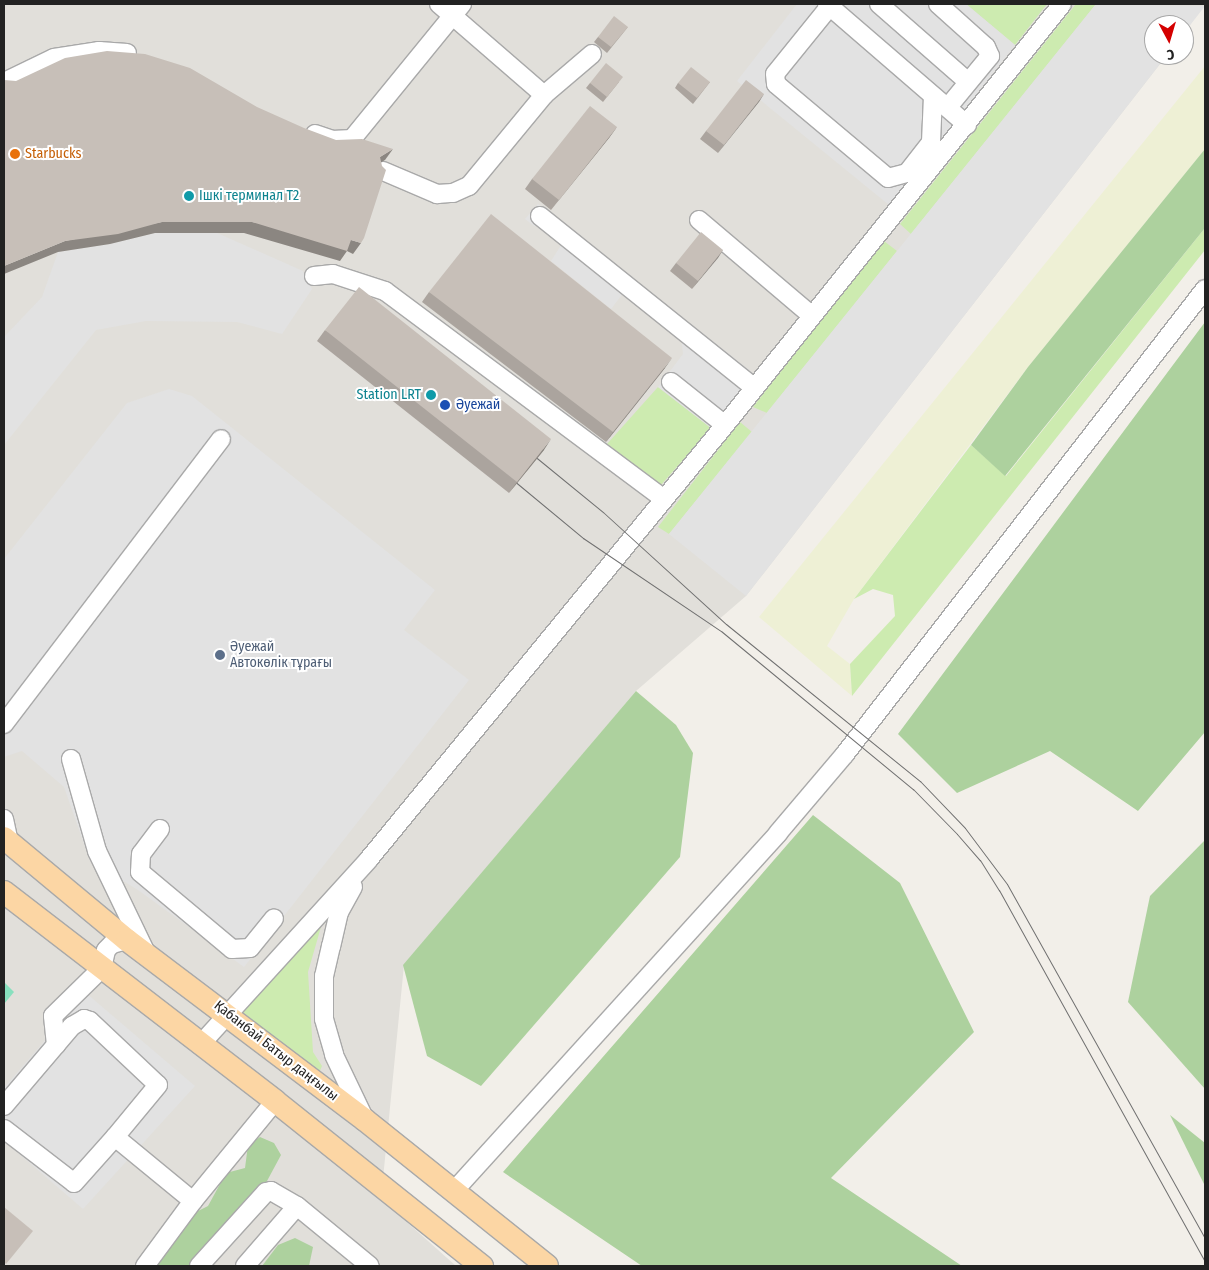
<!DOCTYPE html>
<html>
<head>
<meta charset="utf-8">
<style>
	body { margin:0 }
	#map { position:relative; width:1209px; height:1270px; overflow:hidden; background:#f2efe9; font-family:"Fira Sans Condensed",sans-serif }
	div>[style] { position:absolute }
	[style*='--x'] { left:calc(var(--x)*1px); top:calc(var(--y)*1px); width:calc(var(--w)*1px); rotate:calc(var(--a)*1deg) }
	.airport>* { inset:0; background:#e1dfda }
	.farmland>* { inset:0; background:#eef0d5 }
	.grass>* { inset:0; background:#cdebb0 }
	.forest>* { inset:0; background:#add19e }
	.pitch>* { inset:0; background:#88e0be }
	.parking>* { inset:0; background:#e2e2e2 }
	.roads { filter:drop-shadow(1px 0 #a9a9a9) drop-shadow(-1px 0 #a9a9a9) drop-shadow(0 1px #a9a9a9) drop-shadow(0 -1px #a9a9a9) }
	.minor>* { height:18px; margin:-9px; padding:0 9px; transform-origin:9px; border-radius:9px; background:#fff }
	.major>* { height:22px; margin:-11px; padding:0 11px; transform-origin:11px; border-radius:11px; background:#fcd6a4 }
	.tram>* { height:1px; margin:-0.5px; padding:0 0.5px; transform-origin:0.5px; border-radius:0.5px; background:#707070 }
	.wall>* { inset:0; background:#aba49e }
	.shaded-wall>* { inset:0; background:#8b8681 }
	.building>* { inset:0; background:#c7bfb8 }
	.dots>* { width:14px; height:14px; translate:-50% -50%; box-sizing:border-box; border:2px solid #fff; border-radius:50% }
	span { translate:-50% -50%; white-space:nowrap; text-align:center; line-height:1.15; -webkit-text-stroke:4px #fff; paint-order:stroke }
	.food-label { font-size:14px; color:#c56008 }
	.left { translate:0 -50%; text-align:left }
	.culture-label { font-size:14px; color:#0d838f }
	.right { translate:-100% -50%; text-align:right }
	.transit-label { font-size:14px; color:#164399 }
	.service-label { font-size:14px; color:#4e5e75 }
	.street-label { font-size:14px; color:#222 }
	.frame { position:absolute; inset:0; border:5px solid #222; pointer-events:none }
	.north { position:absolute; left:1144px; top:15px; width:50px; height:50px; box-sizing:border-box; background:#fff; border:1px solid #a7a7a7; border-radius:50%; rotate:174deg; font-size:14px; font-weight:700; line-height:20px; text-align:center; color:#222 }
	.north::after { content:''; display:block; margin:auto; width:18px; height:22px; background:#d40000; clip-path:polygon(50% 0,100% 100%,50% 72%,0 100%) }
</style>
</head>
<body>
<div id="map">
	<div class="airport">
		<i style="clip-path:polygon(4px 4px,1205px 4px,1184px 33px,1184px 25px,1154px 25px,1154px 55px,1167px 55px,746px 596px,636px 691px,404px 965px,381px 1199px,456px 1266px,4px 1266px)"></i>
	</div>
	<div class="farmland">
		<i style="clip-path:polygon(1205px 66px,1205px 149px,1028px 367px,854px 599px,827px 646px,850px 664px,852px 696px,759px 617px)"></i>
	</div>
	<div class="grass">
		<i style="clip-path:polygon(966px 4px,1047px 4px,1015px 45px)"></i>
		<i style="clip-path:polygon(1076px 4px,1096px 4px,911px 234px,900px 224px)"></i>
		<i style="clip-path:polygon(1205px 228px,1205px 250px,852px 696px,850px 664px,895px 616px,893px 595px,873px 589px,854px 599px,971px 445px,1006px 476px)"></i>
		<i style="clip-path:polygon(884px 241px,897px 251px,767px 413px,753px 407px)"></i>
		<i style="clip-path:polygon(658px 387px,711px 428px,661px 485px,607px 444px)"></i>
		<i style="clip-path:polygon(740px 422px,752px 432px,669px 534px,658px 527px)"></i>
		<i style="clip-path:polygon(325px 913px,308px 972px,313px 1052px,322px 1066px,319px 1073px,242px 1012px)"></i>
	</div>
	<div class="forest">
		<i style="clip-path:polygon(1205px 149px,1205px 228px,1005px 476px,971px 445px,1028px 367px)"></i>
		<i style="clip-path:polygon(1205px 322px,1205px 732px,1138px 811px,1050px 751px,957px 793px,898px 734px)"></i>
		<i style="clip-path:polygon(636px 691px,676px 725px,693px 753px,680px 857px,481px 1086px,427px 1056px,403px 965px)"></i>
		<i style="clip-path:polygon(813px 815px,900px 883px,974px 1032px,831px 1178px,962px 1266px,642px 1266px,503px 1172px)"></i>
		<i style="clip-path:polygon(1205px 840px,1205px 1089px,1128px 1002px,1150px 896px)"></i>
		<i style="clip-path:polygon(1170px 1115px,1205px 1143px,1205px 1186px)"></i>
		<i style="clip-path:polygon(260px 1137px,274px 1143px,281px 1155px,260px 1194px,193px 1266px,152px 1266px,194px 1213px,208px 1206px,226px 1173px,245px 1168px,248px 1145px)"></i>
		<i style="clip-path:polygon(295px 1238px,313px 1247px,309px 1266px,262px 1266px,278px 1245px)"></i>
	</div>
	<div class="pitch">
		<i style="clip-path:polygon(4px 982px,14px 992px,4px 1004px)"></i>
	</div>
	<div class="parking">
		<i style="clip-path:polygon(797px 4px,822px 4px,837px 13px,845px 4px,966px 4px,1015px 45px,889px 205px,737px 81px)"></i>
		<i style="clip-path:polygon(1096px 4px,1205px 6px,1184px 33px,1184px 25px,1154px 25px,1154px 55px,1167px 55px,746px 596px,669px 534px)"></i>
		<i style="clip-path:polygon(538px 204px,753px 373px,711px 428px,658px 387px,683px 354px,681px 338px,624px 292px,611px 309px,551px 261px,563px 242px,545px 226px,534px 226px,525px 219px)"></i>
		<i style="clip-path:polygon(215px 232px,303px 271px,312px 289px,282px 334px,237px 322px,146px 321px,96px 330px,4px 445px,4px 337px,42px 297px,58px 252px,110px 244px,155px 233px)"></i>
		<i style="clip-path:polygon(169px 389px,192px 396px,435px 590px,404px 630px,469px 680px,244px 967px,138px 890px,90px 861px,64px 787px,22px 751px,4px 757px,4px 559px,127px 403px)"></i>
		<i style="clip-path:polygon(86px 993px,195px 1086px,83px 1209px,4px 1141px,4px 1088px)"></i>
	</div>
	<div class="roads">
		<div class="minor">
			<i style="--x:439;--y:4;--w:139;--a:40.9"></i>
			<i style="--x:544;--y:95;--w:63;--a:-40.5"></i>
			<i style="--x:827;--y:4;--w:185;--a:40.8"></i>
			<i style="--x:879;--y:4;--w:117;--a:41.2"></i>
			<i style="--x:938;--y:4;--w:64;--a:41.9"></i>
			<i style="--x:986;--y:47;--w:10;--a:66"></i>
			<i style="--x:990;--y:56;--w:66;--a:129.5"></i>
			<i style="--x:830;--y:6;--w:87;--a:129"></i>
			<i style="--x:775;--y:74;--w:10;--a:84"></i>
			<i style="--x:776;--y:84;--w:146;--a:40"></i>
			<i style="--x:888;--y:178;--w:20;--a:-15"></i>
			<i style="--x:907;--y:173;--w:39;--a:-52"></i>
			<i style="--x:931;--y:142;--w:46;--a:-87.5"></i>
			<i style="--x:4;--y:82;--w:55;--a:-25.6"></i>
			<i style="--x:54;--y:58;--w:46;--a:-8.8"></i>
			<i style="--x:99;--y:51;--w:28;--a:4"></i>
			<i style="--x:315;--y:134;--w:18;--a:19"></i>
			<i style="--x:332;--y:140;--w:20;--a:-3"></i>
			<i style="--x:352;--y:139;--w:174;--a:-50.8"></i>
			<i style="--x:383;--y:171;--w:59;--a:23.1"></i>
			<i style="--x:437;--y:194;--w:16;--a:-4"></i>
			<i style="--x:453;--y:193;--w:17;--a:-24"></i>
			<i style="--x:469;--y:186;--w:118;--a:-50.5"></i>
			<i style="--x:540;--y:216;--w:275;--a:38.7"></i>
			<i style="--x:699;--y:220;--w:147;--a:40.3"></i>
			<i style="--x:314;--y:276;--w:19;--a:-6"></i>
			<i style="--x:333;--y:274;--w:55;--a:18.1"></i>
			<i style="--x:385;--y:291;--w:348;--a:36.7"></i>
			<i style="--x:671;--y:382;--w:69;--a:38.5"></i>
			<i style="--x:4;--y:724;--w:358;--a:-52.7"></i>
			<i style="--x:71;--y:759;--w:96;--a:74.2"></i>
			<i style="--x:97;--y:851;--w:113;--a:64.3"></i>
			<i style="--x:4;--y:819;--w:24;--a:78"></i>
			<i style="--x:160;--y:829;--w:31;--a:127"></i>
			<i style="--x:141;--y:854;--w:18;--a:93"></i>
			<i style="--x:140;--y:872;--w:120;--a:39.9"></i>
			<i style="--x:232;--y:949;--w:18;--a:-3"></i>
			<i style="--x:250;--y:948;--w:38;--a:-51"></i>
			<i style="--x:353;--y:887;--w:29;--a:119"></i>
			<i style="--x:339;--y:912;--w:35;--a:103"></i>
			<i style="--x:331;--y:946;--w:31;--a:103"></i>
			<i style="--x:324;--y:976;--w:43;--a:90"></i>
			<i style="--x:324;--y:1019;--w:37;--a:74"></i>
			<i style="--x:334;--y:1055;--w:72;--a:64.5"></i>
			<i style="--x:56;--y:1045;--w:29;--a:-96"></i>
			<i style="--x:53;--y:1016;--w:69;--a:-44.4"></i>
			<i style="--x:102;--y:968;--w:18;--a:-77"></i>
			<i style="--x:106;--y:950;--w:8;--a:-45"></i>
			<i style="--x:112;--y:944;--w:16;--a:-15"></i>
			<i style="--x:200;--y:1045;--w:251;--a:-47.7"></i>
			<i style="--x:369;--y:859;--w:561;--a:-50.64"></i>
			<i style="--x:725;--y:425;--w:539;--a:-51.32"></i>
			<i style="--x:4;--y:1106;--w:105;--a:-49.6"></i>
			<i style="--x:72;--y:1026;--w:14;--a:-30"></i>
			<i style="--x:84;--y:1019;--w:6;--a:18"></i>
			<i style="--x:90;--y:1021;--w:93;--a:43.3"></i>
			<i style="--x:158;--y:1085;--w:67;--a:129.6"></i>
			<i style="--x:115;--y:1137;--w:101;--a:39.4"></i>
			<i style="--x:4;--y:1129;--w:88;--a:37.6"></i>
			<i style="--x:74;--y:1183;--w:62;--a:-48.3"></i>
			<i style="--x:453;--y:1192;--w:484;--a:-47.8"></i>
			<i style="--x:778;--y:833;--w:104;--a:-49.7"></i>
			<i style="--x:845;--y:754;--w:588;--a:-52.25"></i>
			<i style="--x:145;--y:1266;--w:81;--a:-53.6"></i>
			<i style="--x:193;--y:1201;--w:129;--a:-50.6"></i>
			<i style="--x:199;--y:1266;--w:100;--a:-47.8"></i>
			<i style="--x:266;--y:1192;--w:5;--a:-11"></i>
			<i style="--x:271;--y:1191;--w:30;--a:30"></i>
			<i style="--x:297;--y:1206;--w:94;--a:39.4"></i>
			<i style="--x:245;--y:1266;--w:79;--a:-49.1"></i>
		</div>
		<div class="major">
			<i style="--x:4;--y:838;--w:160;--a:39.7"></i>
			<i style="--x:127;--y:940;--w:298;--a:37.1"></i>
			<i style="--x:365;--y:1120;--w:233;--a:38.7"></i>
			<i style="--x:4;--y:892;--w:342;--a:37.6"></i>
			<i style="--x:275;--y:1101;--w:265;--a:38.6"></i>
		</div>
	</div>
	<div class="tram">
		<i style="--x:527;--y:450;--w:99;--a:39.3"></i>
		<i style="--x:604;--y:513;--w:165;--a:42.3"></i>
		<i style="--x:726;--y:624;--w:250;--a:39"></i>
		<i style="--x:920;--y:781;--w:65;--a:46.2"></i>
		<i style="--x:965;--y:828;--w:70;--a:53.1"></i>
		<i style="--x:1007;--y:884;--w:406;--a:60.8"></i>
		<i style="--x:507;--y:475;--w:99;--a:39.7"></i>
		<i style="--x:583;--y:538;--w:166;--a:34"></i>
		<i style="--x:721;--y:631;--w:249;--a:39.5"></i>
		<i style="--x:913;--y:789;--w:63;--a:45.6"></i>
		<i style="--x:957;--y:834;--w:35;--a:49"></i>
		<i style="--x:980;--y:860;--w:36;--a:58"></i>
		<i style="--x:999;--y:890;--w:425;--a:61"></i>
	</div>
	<div class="wall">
		<i style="clip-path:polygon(628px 27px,607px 53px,594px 42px,598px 37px)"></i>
		<i style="clip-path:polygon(619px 82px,603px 102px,586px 88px,590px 83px)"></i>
		<i style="clip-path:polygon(710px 82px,693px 104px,675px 88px,678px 83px)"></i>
		<i style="clip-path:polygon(764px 94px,718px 153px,700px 139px,706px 131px)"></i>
		<i style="clip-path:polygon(617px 127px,609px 138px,551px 210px,525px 189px,532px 179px)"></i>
		<i style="clip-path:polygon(723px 250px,692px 289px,670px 271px,676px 263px)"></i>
		<i style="clip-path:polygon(429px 292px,665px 368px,606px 442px,422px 302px)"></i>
		<i style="clip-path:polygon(325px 330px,544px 450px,509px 493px,317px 341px)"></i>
	</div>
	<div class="shaded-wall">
		<i style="clip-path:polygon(764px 94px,759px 102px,718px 153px,724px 145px)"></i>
		<i style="clip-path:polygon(617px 127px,609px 138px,551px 210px,559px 200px)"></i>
		<i style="clip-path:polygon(393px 149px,385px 160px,373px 167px,380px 157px)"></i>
		<i style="clip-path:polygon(162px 222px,252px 222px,351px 240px,361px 243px,353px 254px,347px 251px,340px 261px,244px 233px,155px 233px,110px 244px,58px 252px,4px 274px,4px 266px,65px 241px)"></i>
		<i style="clip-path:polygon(723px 250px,718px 258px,692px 289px,698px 281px)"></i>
		<i style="clip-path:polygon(672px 358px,665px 368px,606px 442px,613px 432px)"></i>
		<i style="clip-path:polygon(551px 439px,544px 450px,509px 493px,517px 482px)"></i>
	</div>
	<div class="building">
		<i style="clip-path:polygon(614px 16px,628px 27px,611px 47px,598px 37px)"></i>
		<i style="clip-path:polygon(107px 51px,145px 54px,190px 68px,257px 107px,304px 128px,336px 140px,362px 139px,393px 149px,380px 157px,382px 166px,386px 170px,364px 238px,361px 243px,351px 240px,347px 251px,252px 222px,162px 222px,118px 234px,65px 241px,4px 266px,4px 80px,16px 81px,65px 58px)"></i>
		<i style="clip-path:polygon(606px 63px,623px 77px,607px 97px,590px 83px)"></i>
		<i style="clip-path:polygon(691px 67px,710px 82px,697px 98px,678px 83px)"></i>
		<i style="clip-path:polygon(746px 80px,764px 94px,724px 145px,706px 131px)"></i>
		<i style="clip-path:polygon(590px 106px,617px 127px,559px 200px,532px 179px)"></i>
		<i style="clip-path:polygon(491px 214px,672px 358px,613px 432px,429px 292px)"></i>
		<i style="clip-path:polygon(701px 232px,723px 250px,698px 281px,676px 263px)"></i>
		<i style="clip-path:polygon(359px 287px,551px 439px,517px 482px,325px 330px)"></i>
		<i style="clip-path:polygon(4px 1207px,33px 1231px,6px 1264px,4px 1262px)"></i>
	</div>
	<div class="dots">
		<i style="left:15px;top:154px;background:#e8710a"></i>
		<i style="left:189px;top:196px;background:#0f9aa8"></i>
		<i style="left:431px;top:395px;background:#0f9aa8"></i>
		<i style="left:445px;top:405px;background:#1a4fb4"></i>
		<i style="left:220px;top:655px;background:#5c6f8a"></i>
	</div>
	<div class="food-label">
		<span class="left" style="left:25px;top:154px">Starbucks</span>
	</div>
	<div class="culture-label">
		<span class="left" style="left:199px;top:196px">Ішкі терминал T2</span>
		<span class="right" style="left:421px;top:395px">Station LRT</span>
	</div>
	<div class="transit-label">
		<span class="left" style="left:456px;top:405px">Әуежай</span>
	</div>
	<div class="service-label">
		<span class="left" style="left:230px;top:655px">Әуежай<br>Автокөлік тұрағы</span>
	</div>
	<div class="street-label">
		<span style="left:276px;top:1051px;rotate:38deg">Қабанбай Батыр даңғылы</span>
	</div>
	<div class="frame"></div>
	<div class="north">С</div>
</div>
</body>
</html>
